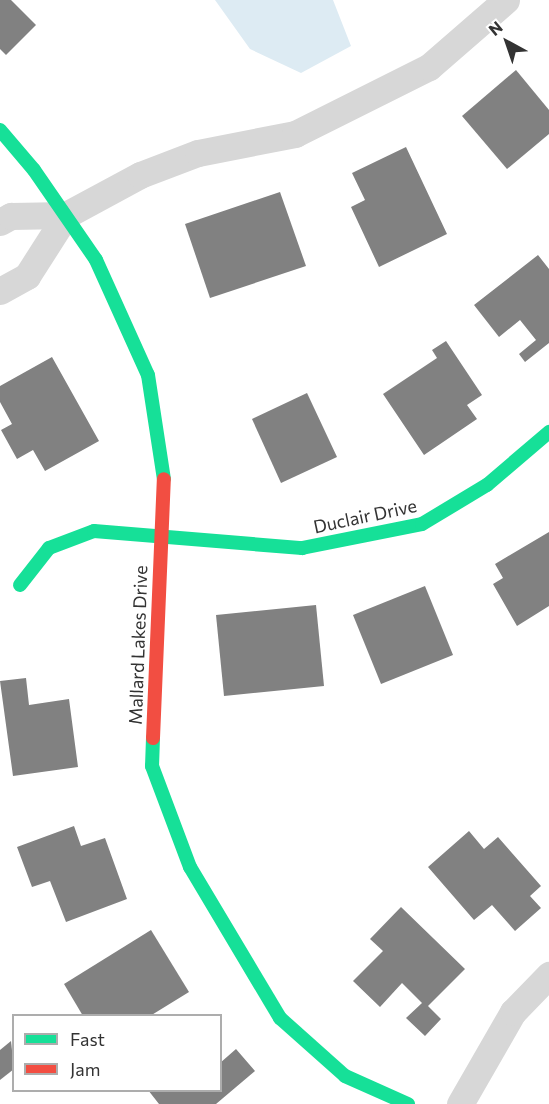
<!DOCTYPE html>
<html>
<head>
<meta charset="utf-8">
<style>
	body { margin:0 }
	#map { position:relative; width:549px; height:1104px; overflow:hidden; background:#fff; font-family:Commissioner,sans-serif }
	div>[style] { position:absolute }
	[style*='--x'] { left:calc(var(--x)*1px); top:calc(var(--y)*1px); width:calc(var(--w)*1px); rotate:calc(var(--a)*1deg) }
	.water>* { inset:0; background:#ddebf3 }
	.building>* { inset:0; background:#818181 }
	.street>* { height:27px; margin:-13.5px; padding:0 13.5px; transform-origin:13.5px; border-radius:13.5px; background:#d7d7d7 }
	.fast>* { height:14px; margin:-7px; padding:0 7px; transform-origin:7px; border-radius:7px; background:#16e098 }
	.jam>* { height:14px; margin:-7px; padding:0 7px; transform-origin:7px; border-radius:7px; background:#f24e42 }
	span { translate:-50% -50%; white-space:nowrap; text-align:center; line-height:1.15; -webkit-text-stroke:6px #fff; paint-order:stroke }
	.street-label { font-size:18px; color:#333 }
	.legend { position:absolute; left:12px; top:1014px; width:210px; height:78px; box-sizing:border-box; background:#fff; border:2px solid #adadad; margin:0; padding:8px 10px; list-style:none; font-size:18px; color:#333 }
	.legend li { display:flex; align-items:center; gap:12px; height:30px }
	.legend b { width:30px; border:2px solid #adadad }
	.north { position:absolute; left:477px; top:12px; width:60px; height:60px; -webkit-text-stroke:4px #fff; paint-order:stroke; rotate:320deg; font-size:16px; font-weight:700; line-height:24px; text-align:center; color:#333 }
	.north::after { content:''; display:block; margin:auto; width:21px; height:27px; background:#333; clip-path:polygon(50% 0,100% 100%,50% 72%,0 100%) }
</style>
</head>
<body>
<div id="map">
	<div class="water">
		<i style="clip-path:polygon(215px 0,333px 0,351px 46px,301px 73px,250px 49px)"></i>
	</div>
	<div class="building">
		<i style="clip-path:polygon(0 0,11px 0,36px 25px,6px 55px,0 49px)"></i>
		<i style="clip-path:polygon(516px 70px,549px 110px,549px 134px,507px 169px,462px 116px)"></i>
		<i style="clip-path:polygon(406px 147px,447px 234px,379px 267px,351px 207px,365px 200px,352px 173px)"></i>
		<i style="clip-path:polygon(280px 192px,306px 266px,210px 298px,185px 224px)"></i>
		<i style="clip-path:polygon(538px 255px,549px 269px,549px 343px,525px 362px,519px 354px,536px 340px,520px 320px,499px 337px,474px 305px)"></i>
		<i style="clip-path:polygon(446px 341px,482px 395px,467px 405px,477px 419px,424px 455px,383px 394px,437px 358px,432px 350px)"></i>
		<i style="clip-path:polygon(52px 357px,99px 441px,45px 471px,33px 450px,17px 459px,1px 430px,12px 424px,0 402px,0 386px)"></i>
		<i style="clip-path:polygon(307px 393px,337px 457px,281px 483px,252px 419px)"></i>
		<i style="clip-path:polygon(549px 532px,549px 606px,517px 626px,493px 584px,503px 578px,495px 564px)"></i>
		<i style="clip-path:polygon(425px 586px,453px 655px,381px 684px,353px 615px)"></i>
		<i style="clip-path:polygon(316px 605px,324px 686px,224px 696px,216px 615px)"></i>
		<i style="clip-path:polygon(26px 678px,29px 705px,69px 699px,78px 767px,13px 776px,0 681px)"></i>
		<i style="clip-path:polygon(74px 826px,81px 846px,105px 838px,127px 899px,66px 922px,50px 881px,32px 887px,17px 847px)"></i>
		<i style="clip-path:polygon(469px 831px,484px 849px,498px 837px,541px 886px,530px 896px,541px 908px,515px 931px,492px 905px,474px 920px,428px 867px)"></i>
		<i style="clip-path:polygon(401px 907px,465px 969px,428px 1006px,441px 1019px,425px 1036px,406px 1018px,422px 1003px,402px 983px,380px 1007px,353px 981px,383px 951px,370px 939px)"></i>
		<i style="clip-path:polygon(151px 930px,189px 992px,150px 1016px,83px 1016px,64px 984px)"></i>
		<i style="clip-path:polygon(11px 1041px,14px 1069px,0 1080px,0 1050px)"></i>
		<i style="clip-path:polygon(236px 1049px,255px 1071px,216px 1104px,159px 1104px,148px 1090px,220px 1090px,220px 1063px)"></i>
	</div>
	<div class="street">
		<i style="--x:0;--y:222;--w:13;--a:-29"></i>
		<i style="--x:11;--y:216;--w:55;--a:-1"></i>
		<i style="--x:66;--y:215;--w:84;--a:-28.4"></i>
		<i style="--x:140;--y:175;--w:62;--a:-20.8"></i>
		<i style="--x:198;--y:153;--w:99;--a:-11.1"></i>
		<i style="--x:295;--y:134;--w:150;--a:-26.6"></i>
		<i style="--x:429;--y:67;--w:102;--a:-41"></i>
		<i style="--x:0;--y:291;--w:31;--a:-29"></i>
		<i style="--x:27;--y:276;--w:72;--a:-57.4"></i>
		<i style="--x:460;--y:1104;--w:106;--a:-60.1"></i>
		<i style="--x:513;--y:1012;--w:52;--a:-45.8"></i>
	</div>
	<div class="fast">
		<i style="--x:0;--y:130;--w:52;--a:49.6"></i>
		<i style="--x:34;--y:170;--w:109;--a:55.4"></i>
		<i style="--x:96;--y:260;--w:126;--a:65.7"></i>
		<i style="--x:148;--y:375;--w:105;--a:81.3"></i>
		<i style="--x:20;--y:585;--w:47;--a:-51.9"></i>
		<i style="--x:49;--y:548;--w:48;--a:-20.7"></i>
		<i style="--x:94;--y:531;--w:209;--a:4.7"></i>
		<i style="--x:302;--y:548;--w:122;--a:-11.3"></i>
		<i style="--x:422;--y:524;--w:76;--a:-31"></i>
		<i style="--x:487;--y:485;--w:82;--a:-40.5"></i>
		<i style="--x:153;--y:738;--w:28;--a:92"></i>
		<i style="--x:152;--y:766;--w:108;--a:69.4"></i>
		<i style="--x:190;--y:867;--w:176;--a:59.2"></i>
		<i style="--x:280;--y:1018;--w:87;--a:41.7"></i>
		<i style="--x:345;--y:1076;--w:69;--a:24"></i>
	</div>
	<div class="jam">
		<i style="--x:153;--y:738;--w:259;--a:-87.6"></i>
	</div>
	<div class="street-label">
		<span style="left:365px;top:516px;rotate:-12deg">Duclair Drive</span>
		<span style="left:138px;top:645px;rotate:-88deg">Mallard Lakes Drive</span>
	</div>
	<ul class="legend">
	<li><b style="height:8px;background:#16e098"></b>Fast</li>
	<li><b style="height:8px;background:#f24e42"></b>Jam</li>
	</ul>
	<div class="north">N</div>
</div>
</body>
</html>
